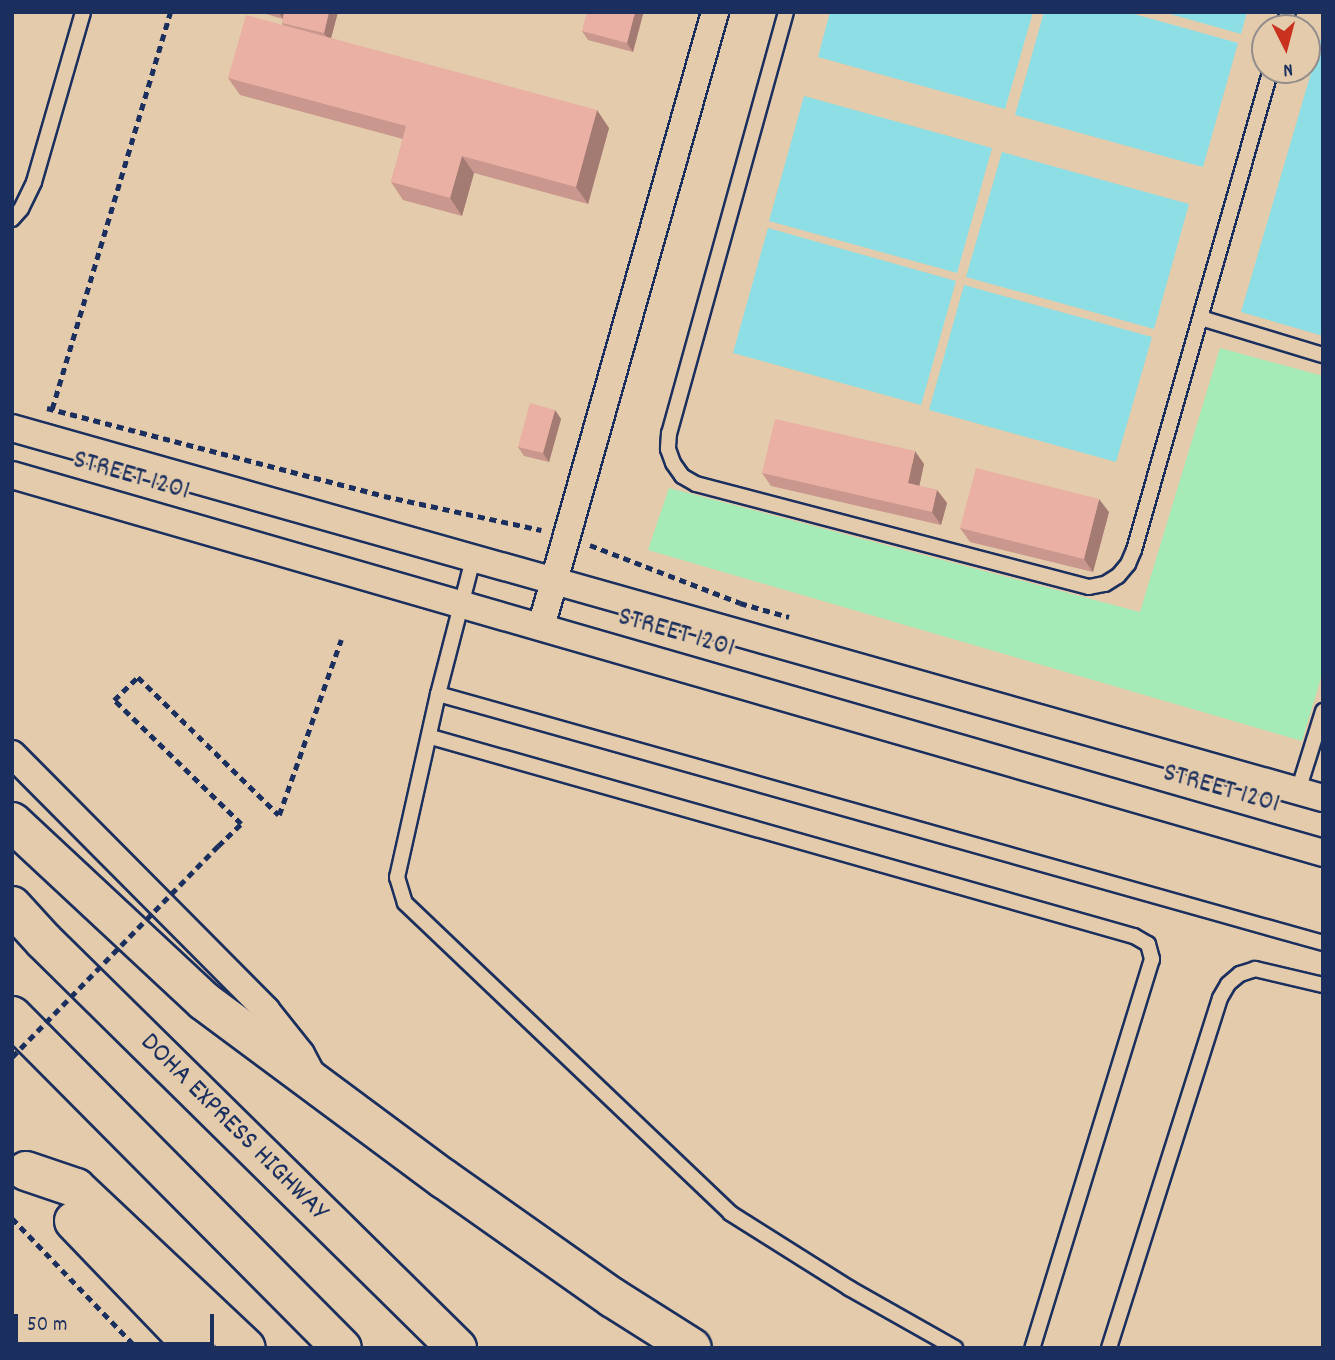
<!DOCTYPE html>
<html>
<head>
<meta charset="utf-8">
<style>
	body { margin:0 }
	#map { position:relative; width:1335px; height:1360px; overflow:hidden; background:#e3cbab; font-family:Dekko,sans-serif }
	div>[style] { position:absolute }
	[style*='--x'] { left:calc(var(--x)*1px); top:calc(var(--y)*1px); width:calc(var(--w)*1px); rotate:calc(var(--a)*1deg) }
	.green>* { inset:0; background:#a5ebb7 }
	.water>* { inset:0; background:#8ddfe5 }
	.path>* { height:4.5px; margin-top:-2.25px; transform-origin:0; background:repeating-linear-gradient(90deg,#1b2f5e 0 7px,transparent 0 12px) }
	.roads { filter:drop-shadow(2px 0 #1b2f5e) drop-shadow(-2px 0 #1b2f5e) drop-shadow(0 2px #1b2f5e) drop-shadow(0 -2px #1b2f5e) }
	.lane>* { height:14px; margin:-7px; padding:0 7px; transform-origin:7px; border-radius:7px; background:#e3cbab }
	.street>* { height:26px; margin:-13px; padding:0 13px; transform-origin:13px; border-radius:13px; background:#e3cbab }
	.highway>* { height:38px; margin:-19px; padding:0 19px; transform-origin:19px; border-radius:19px; background:#e3cbab }
	.path-bridge>* { height:4.5px; margin-top:-2.25px; transform-origin:0; background:repeating-linear-gradient(90deg,#1b2f5e 0 7px,transparent 0 12px) }
	.wall>* { inset:0; background:#c9978d }
	.shaded-wall>* { inset:0; background:#a47b73 }
	.building>* { inset:0; background:#eab0a4 }
	span { translate:-50% -50%; white-space:nowrap; text-align:center; line-height:1.15; -webkit-text-stroke:5px #e3cbab; paint-order:stroke }
	.street-label { font-size:28px; color:#1b2f5e }
	.frame { position:absolute; inset:0; border:14px solid #1b2f5e; pointer-events:none }
	.north { position:absolute; left:1251px; top:14px; width:70px; height:70px; box-sizing:border-box; background:#e3cbab; border:2px solid #938d8c; border-radius:50%; rotate:174deg; font-size:19px; font-weight:700; line-height:28px; text-align:center; color:#1b2f5e }
	.north::after { content:''; display:block; margin:auto; width:24px; height:32px; background:#c8321e; clip-path:polygon(50% 0,100% 100%,50% 72%,0 100%) }
	.scale { position:absolute; left:14px; top:1314px; width:200px; height:32px; box-sizing:border-box; border:4px solid #1b2f5e; border-top:0; padding-left:9px; font-size:21px; line-height:24px; white-space:nowrap; color:#1b2f5e; -webkit-text-stroke:5px #e3cbab; paint-order:stroke }
</style>
</head>
<body>
<div id="map">
	<div class="green">
		<i style="clip-path:polygon(1220px 348px,1323px 376px,1323px 671px,1302px 741px,648px 550px,669px 488px,1140px 612px)"></i>
	</div>
	<div class="water">
		<i style="clip-path:polygon(830px 12px,1033px 12px,1005px 109px,818px 57px)"></i>
		<i style="clip-path:polygon(1044px 12px,1127px 12px,1238px 43px,1203px 167px,1015px 115px)"></i>
		<i style="clip-path:polygon(1163px 12px,1247px 12px,1241px 34px)"></i>
		<i style="clip-path:polygon(1323px 32px,1323px 336px,1241px 312px)"></i>
		<i style="clip-path:polygon(804px 96px,992px 148px,957px 273px,769px 221px)"></i>
		<i style="clip-path:polygon(1002px 152px,1189px 204px,1154px 329px,966px 277px)"></i>
		<i style="clip-path:polygon(768px 228px,956px 281px,921px 405px,733px 353px)"></i>
		<i style="clip-path:polygon(964px 285px,1152px 337px,1116px 462px,929px 410px)"></i>
	</div>
	<div class="path">
		<i style="--x:47;--y:408;--w:348;--a:14.6"></i>
		<i style="--x:384;--y:496;--w:161;--a:12.2"></i>
		<i style="--x:52;--y:409;--w:414;--a:-73.4"></i>
		<i style="--x:590;--y:545;--w:161;--a:21.1"></i>
		<i style="--x:740;--y:603;--w:51;--a:15.9"></i>
		<i style="--x:218;--y:846;--w:32;--a:-44"></i>
		<i style="--x:241;--y:824;--w:177;--a:-135.7"></i>
		<i style="--x:114;--y:700;--w:33;--a:-44"></i>
		<i style="--x:138;--y:677;--w:197;--a:44.4"></i>
		<i style="--x:279;--y:815;--w:186;--a:-70.5"></i>
		<i style="--x:12;--y:1218;--w:180;--a:46.1"></i>
	</div>
	<div class="roads">
		<div class="lane">
			<i style="--x:786;--y:12;--w:437;--a:105.5"></i>
			<i style="--x:669;--y:433;--w:16;--a:94"></i>
			<i style="--x:668;--y:449;--w:15;--a:70"></i>
			<i style="--x:673;--y:463;--w:16;--a:55"></i>
			<i style="--x:682;--y:476;--w:16;--a:30"></i>
			<i style="--x:696;--y:484;--w:406;--a:14.7"></i>
			<i style="--x:1089;--y:587;--w:16;--a:-11"></i>
			<i style="--x:1105;--y:584;--w:15;--a:-32"></i>
			<i style="--x:1118;--y:576;--w:16;--a:-50"></i>
			<i style="--x:1128;--y:564;--w:15;--a:-67"></i>
			<i style="--x:1134;--y:550;--w:499;--a:-74.1"></i>
			<i style="--x:1283;--y:28;--w:17;--a:-73"></i>
			<i style="--x:12;--y:219;--w:13;--a:-48"></i>
			<i style="--x:21;--y:209;--w:30;--a:-64"></i>
			<i style="--x:34;--y:182;--w:177;--a:-73.9"></i>
			<i style="--x:1201;--y:318;--w:127;--a:16.9"></i>
			<i style="--x:473;--y:559;--w:139;--a:104.5"></i>
			<i style="--x:438;--y:694;--w:188;--a:102.6"></i>
			<i style="--x:397;--y:877;--w:27;--a:73"></i>
			<i style="--x:405;--y:903;--w:449;--a:43.6"></i>
			<i style="--x:730;--y:1213;--w:141;--a:32.2"></i>
			<i style="--x:849;--y:1288;--w:122;--a:29.5"></i>
			<i style="--x:438;--y:694;--w:919;--a:15.71"></i>
			<i style="--x:431;--y:737;--w:731;--a:15.81"></i>
			<i style="--x:1134;--y:936;--w:16;--a:30"></i>
			<i style="--x:1148;--y:944;--w:16;--a:75"></i>
			<i style="--x:1152;--y:959;--w:407;--a:107.1"></i>
			<i style="--x:1298;--y:791;--w:84;--a:-72.6"></i>
			<i style="--x:1109;--y:1348;--w:367;--a:-72.4"></i>
			<i style="--x:1220;--y:998;--w:16;--a:-60"></i>
			<i style="--x:1228;--y:984;--w:16;--a:-40"></i>
			<i style="--x:1240;--y:974;--w:16;--a:-18"></i>
			<i style="--x:1255;--y:969;--w:70;--a:13.2"></i>
		</div>
		<div class="street">
			<i style="--x:12;--y:428;--w:1362;--a:15.76"></i>
			<i style="--x:12;--y:475;--w:1364;--a:16.08"></i>
			<i style="--x:541;--y:627;--w:639;--a:-74.2"></i>
			<i style="--x:12;--y:754;--w:361;--a:45.2"></i>
			<i style="--x:266;--y:1010;--w:56;--a:51.5"></i>
			<i style="--x:301;--y:1054;--w:19;--a:62"></i>
		</div>
		<div class="highway">
			<i style="--x:12;--y:822;--w:262;--a:43"></i>
			<i style="--x:204;--y:1001;--w:299;--a:36.6"></i>
			<i style="--x:444;--y:1179;--w:207;--a:35.2"></i>
			<i style="--x:613;--y:1298;--w:93;--a:32.3"></i>
			<i style="--x:12;--y:906;--w:47;--a:47.6"></i>
			<i style="--x:44;--y:941;--w:580;--a:44.58"></i>
			<i style="--x:12;--y:1016;--w:468;--a:45.2"></i>
			<i style="--x:26;--y:1171;--w:53;--a:18.8"></i>
			<i style="--x:76;--y:1188;--w:233;--a:43.3"></i>
			<i style="--x:74;--y:1221;--w:176;--a:46.2"></i>
		</div>
	</div>
	<div class="path-bridge">
		<i style="--x:12;--y:1057;--w:295;--a:-45.7"></i>
	</div>
	<div class="wall">
		<i style="clip-path:polygon(259px 12px,338px 12px,331px 38px,609px 128px,588px 204px,474px 173px,462px 216px,403px 200px,391px 182px,403px 139px,240px 95px,228px 78px,283px 25px,282px 23px,283px 19px)"></i>
		<i style="clip-path:polygon(643px 14px,633px 52px,588px 40px,582px 31px)"></i>
		<i style="clip-path:polygon(555px 410px,561px 419px,549px 462px,524px 456px,518px 447px)"></i>
		<i style="clip-path:polygon(924px 464px,919px 486px,937px 490px,947px 503px,941px 525px,771px 486px,762px 473px)"></i>
		<i style="clip-path:polygon(1109px 512px,1093px 572px,970px 542px,960px 528px)"></i>
	</div>
	<div class="shaded-wall">
		<i style="clip-path:polygon(278px 12px,285px 12px,283px 19px)"></i>
		<i style="clip-path:polygon(329px 12px,338px 12px,330px 42px,324px 33px)"></i>
		<i style="clip-path:polygon(635px 12px,642px 12px,643px 14px,633px 52px,627px 43px)"></i>
		<i style="clip-path:polygon(597px 110px,609px 128px,588px 204px,576px 187px)"></i>
		<i style="clip-path:polygon(462px 156px,474px 173px,462px 216px,450px 198px)"></i>
		<i style="clip-path:polygon(555px 410px,561px 419px,549px 462px,543px 453px)"></i>
		<i style="clip-path:polygon(915px 451px,924px 464px,917px 497px,908px 483px)"></i>
		<i style="clip-path:polygon(937px 490px,947px 503px,941px 525px,932px 512px)"></i>
		<i style="clip-path:polygon(1099px 499px,1109px 512px,1093px 572px,1084px 559px)"></i>
	</div>
	<div class="building">
		<i style="clip-path:polygon(284px 12px,329px 12px,324px 33px,282px 23px)"></i>
		<i style="clip-path:polygon(587px 12px,635px 12px,627px 43px,582px 31px)"></i>
		<i style="clip-path:polygon(246px 15px,597px 110px,576px 187px,462px 156px,450px 198px,391px 182px,406px 126px,228px 78px)"></i>
		<i style="clip-path:polygon(530px 403px,555px 410px,543px 453px,518px 447px)"></i>
		<i style="clip-path:polygon(775px 419px,915px 451px,908px 483px,937px 490px,932px 512px,762px 473px)"></i>
		<i style="clip-path:polygon(976px 468px,1099px 499px,1084px 559px,960px 528px)"></i>
	</div>
	<div class="street-label">
		<span style="left:131px;top:477px;rotate:16deg">STREET 1201</span>
		<span style="left:676px;top:634px;rotate:16deg">STREET 1201</span>
		<span style="left:1221px;top:790px;rotate:16deg">STREET 1201</span>
		<span style="left:233px;top:1128px;rotate:45deg">DOHA EXPRESS HIGHWAY</span>
	</div>
	<div class="frame"></div>
	<div class="north">N</div>
	<div class="scale">50 m</div>
</div>
</body>
</html>
